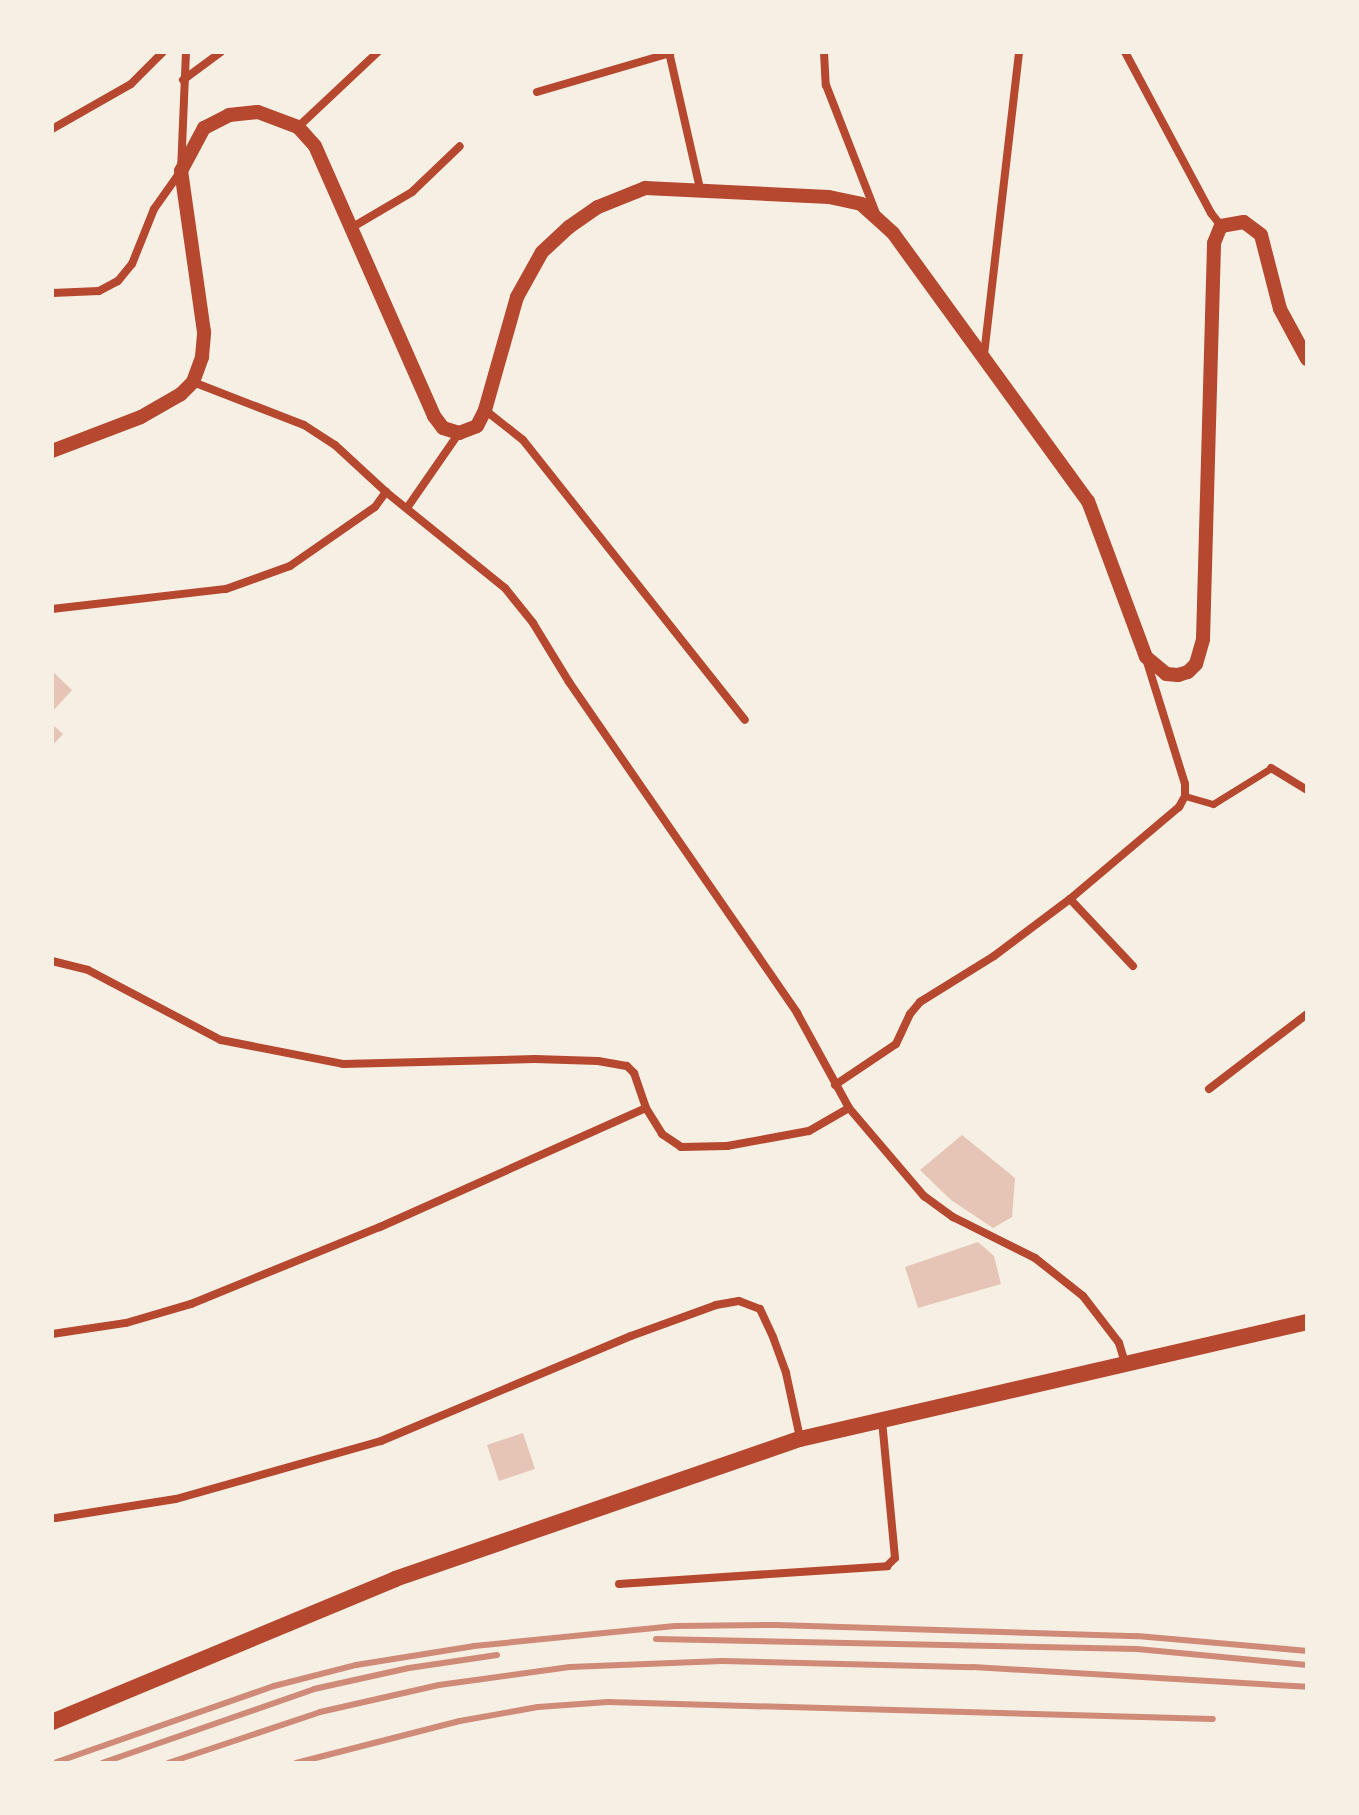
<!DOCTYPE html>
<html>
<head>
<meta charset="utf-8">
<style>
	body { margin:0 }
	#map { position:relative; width:1359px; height:1815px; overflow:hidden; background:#f6efe4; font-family:"Alegreya Sans",sans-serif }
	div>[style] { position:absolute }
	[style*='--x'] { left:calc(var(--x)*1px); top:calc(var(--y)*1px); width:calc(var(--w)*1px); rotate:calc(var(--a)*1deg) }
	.building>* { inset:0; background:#e6c5b7 }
	.pedestrian>* { height:7px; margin:-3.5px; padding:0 3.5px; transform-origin:3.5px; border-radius:3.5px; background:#b5482f }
	.minor>* { height:8px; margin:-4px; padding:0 4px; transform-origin:4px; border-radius:4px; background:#b5482f }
	.tertiary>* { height:14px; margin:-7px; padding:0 7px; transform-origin:7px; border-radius:7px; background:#b5482f }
	.secondary>* { height:16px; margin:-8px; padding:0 8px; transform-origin:8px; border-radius:8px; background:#b5482f }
	.rail>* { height:6px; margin:-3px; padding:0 3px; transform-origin:3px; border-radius:3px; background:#cf8b77 }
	span { translate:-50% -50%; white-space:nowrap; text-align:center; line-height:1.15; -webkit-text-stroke:8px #f6efe4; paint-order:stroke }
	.frame { position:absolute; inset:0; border:54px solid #f6efe4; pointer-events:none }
</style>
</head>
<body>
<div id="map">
	<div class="building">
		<i style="clip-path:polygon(52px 671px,72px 690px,52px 712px)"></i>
		<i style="clip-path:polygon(52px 724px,63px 734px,52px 746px)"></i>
		<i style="clip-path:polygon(962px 1135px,1015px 1178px,1012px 1217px,993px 1228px,951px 1200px,920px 1170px)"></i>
		<i style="clip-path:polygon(978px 1242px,994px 1256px,1001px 1284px,918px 1308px,905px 1267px)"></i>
		<i style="clip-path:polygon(523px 1433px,535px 1469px,499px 1481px,487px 1445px)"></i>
	</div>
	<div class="pedestrian">
		<i style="--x:1185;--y:796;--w:29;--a:16"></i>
		<i style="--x:1213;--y:804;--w:68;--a:-31.8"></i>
	</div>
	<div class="minor">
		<i style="--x:669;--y:52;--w:140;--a:77.2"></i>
		<i style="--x:824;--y:52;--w:33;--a:87"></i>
		<i style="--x:826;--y:85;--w:137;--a:68.7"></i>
		<i style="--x:1125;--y:52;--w:183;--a:61.9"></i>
		<i style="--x:1211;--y:213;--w:16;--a:52"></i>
		<i style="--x:183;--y:80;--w:47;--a:-36.4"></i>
		<i style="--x:537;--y:92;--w:139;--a:-16.3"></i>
		<i style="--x:298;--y:127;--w:110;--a:-43.2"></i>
		<i style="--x:52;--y:129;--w:91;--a:-29.7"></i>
		<i style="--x:131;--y:84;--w:45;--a:-45"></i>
		<i style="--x:351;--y:228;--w:71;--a:-30.5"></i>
		<i style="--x:412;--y:192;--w:66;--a:-43.8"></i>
		<i style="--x:52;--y:293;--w:47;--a:-2.4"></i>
		<i style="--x:99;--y:291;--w:21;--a:-28"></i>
		<i style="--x:118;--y:281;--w:22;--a:-51"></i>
		<i style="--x:132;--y:264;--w:59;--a:-68.2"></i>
		<i style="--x:154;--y:209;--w:47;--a:-54.6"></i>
		<i style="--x:181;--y:171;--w:119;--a:-87.6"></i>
		<i style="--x:984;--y:355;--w:305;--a:-83.4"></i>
		<i style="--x:193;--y:382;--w:119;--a:21.2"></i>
		<i style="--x:304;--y:425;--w:37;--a:33"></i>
		<i style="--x:335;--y:445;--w:69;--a:42.7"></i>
		<i style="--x:386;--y:492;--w:153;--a:38.9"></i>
		<i style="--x:505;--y:588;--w:45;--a:51.3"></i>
		<i style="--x:533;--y:623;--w:69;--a:58.6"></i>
		<i style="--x:569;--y:682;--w:402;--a:55.4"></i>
		<i style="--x:797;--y:1013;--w:108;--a:61.3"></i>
		<i style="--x:849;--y:1108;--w:116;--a:49.6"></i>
		<i style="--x:924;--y:1196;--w:36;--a:36"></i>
		<i style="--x:953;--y:1217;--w:92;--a:26.6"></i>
		<i style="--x:1035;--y:1258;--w:61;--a:38.4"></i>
		<i style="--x:1083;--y:1296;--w:59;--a:52.5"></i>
		<i style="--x:1119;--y:1343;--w:21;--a:73"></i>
		<i style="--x:485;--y:410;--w:48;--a:38.3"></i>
		<i style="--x:523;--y:440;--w:357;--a:51.6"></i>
		<i style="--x:407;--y:508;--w:91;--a:-55.3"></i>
		<i style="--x:52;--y:609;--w:175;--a:-6.6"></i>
		<i style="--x:226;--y:589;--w:68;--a:-19.8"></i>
		<i style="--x:290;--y:566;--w:103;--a:-34.8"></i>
		<i style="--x:375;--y:507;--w:19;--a:-54"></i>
		<i style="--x:1271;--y:768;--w:42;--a:31.4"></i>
		<i style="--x:1070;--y:899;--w:92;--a:46.8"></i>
		<i style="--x:52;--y:961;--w:37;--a:14"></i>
		<i style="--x:88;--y:970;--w:150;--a:27.8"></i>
		<i style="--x:221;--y:1040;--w:124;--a:11.1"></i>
		<i style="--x:343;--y:1064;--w:192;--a:-1.5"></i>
		<i style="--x:535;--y:1059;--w:63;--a:1.8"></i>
		<i style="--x:598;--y:1061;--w:29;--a:10"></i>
		<i style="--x:627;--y:1066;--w:10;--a:45"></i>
		<i style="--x:634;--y:1073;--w:37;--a:71"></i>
		<i style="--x:646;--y:1108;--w:31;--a:58"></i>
		<i style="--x:662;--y:1134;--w:23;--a:34"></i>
		<i style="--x:681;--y:1147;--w:46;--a:-1.2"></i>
		<i style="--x:727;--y:1146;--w:83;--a:-10.4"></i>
		<i style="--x:809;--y:1131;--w:46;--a:-29.9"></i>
		<i style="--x:835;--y:1085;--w:73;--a:-33.9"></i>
		<i style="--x:896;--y:1044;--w:33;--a:-65"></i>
		<i style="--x:910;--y:1014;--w:16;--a:-50"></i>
		<i style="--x:920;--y:1002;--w:87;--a:-31.9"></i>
		<i style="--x:994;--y:956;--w:95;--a:-36.9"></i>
		<i style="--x:1070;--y:899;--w:143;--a:-40.2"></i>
		<i style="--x:1179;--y:807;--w:13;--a:-61"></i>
		<i style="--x:1185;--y:796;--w:12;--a:-90"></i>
		<i style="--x:1185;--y:784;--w:131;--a:-107.3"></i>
		<i style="--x:1209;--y:1089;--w:123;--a:-37.4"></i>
		<i style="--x:52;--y:1334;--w:75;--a:-8.5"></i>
		<i style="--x:126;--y:1323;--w:68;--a:-16.3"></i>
		<i style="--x:191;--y:1304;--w:204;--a:-22.2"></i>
		<i style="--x:380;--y:1227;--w:291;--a:-24.1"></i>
		<i style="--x:56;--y:1518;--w:121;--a:-9"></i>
		<i style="--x:176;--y:1499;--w:213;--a:-15.8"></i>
		<i style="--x:381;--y:1441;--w:271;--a:-22.8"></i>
		<i style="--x:631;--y:1336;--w:90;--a:-20"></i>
		<i style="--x:716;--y:1305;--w:23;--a:-10"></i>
		<i style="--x:739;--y:1301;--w:22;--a:21"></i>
		<i style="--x:760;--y:1309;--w:31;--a:65"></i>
		<i style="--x:773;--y:1337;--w:38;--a:70"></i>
		<i style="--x:786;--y:1373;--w:66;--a:77.8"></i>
		<i style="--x:619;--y:1584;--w:269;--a:-3.8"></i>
		<i style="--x:887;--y:1566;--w:11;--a:-45"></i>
		<i style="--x:895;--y:1558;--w:139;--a:-95.4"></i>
	</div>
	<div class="tertiary">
		<i style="--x:52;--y:451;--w:95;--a:-20.9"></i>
		<i style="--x:141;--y:417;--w:46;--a:-29.9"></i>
		<i style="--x:181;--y:394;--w:17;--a:-45"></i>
		<i style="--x:193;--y:382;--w:27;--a:-70"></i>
		<i style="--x:202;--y:357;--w:25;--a:-85"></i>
		<i style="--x:204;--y:332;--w:163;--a:-98.1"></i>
		<i style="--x:181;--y:171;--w:49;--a:-61.9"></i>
		<i style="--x:204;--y:128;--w:28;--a:-27"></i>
		<i style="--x:229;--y:115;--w:29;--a:-6"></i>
		<i style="--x:258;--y:112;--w:43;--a:20.6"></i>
		<i style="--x:298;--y:127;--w:25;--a:48"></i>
		<i style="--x:315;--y:146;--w:295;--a:66.2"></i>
		<i style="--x:434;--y:416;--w:15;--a:53"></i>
		<i style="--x:443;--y:428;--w:17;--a:17"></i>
		<i style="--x:459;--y:433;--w:19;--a:-21"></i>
		<i style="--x:477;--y:426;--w:18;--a:-63"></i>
		<i style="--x:485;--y:410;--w:117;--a:-74.2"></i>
		<i style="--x:517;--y:297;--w:51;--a:-60.9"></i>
		<i style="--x:542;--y:252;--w:37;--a:-43"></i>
		<i style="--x:569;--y:227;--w:35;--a:-35"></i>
		<i style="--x:598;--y:207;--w:51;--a:-22"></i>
		<i style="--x:645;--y:188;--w:184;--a:2.8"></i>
		<i style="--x:829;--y:197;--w:33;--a:12"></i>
		<i style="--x:861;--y:204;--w:43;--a:42.2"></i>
		<i style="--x:893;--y:233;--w:331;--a:54"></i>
		<i style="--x:1088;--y:501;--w:166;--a:69.6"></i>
		<i style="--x:1146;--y:657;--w:26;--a:40"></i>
		<i style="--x:1166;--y:674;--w:12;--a:5"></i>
		<i style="--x:1178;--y:675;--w:10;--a:-17"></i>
		<i style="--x:1188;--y:672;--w:11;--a:-45"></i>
		<i style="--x:1196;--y:664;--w:26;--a:-74"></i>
		<i style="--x:1203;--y:639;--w:396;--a:-88.4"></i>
		<i style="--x:1214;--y:243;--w:18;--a:-68"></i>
		<i style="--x:1221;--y:226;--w:23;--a:-10"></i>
		<i style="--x:1244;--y:222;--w:21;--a:37"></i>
		<i style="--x:1261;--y:235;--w:76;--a:75.6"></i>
		<i style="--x:1280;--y:309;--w:57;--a:61.6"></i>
	</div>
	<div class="secondary">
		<i style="--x:52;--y:1722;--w:372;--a:-22.6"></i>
		<i style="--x:395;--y:1579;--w:429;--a:-19.1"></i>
		<i style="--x:800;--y:1439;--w:520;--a:-12.99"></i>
	</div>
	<div class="rail">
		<i style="--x:656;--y:1639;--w:481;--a:1.2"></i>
		<i style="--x:1137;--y:1649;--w:171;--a:5.4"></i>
		<i style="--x:54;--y:1763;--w:233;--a:-19.3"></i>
		<i style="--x:274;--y:1686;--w:85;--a:-14.4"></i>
		<i style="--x:356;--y:1665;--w:120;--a:-9.1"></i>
		<i style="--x:474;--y:1646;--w:202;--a:-5.7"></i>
		<i style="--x:675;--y:1626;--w:102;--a:-0.6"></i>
		<i style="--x:777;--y:1625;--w:360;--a:1.8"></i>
		<i style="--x:1137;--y:1636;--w:171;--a:5"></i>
		<i style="--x:102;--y:1763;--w:225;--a:-19.2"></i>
		<i style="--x:314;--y:1689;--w:97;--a:-12.5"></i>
		<i style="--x:409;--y:1668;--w:89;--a:-8.4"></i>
		<i style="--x:168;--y:1763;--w:160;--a:-18.5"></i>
		<i style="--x:320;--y:1712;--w:122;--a:-12.8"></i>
		<i style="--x:439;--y:1685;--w:132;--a:-7.8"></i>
		<i style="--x:570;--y:1667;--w:152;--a:-2.3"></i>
		<i style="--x:722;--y:1661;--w:251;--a:1.4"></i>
		<i style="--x:973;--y:1667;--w:335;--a:3.4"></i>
		<i style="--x:296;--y:1763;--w:169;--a:-14.4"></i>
		<i style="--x:460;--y:1721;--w:79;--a:-10.2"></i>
		<i style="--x:538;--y:1707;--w:70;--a:-4.1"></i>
		<i style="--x:608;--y:1702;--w:605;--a:1.61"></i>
	</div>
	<div class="frame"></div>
</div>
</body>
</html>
